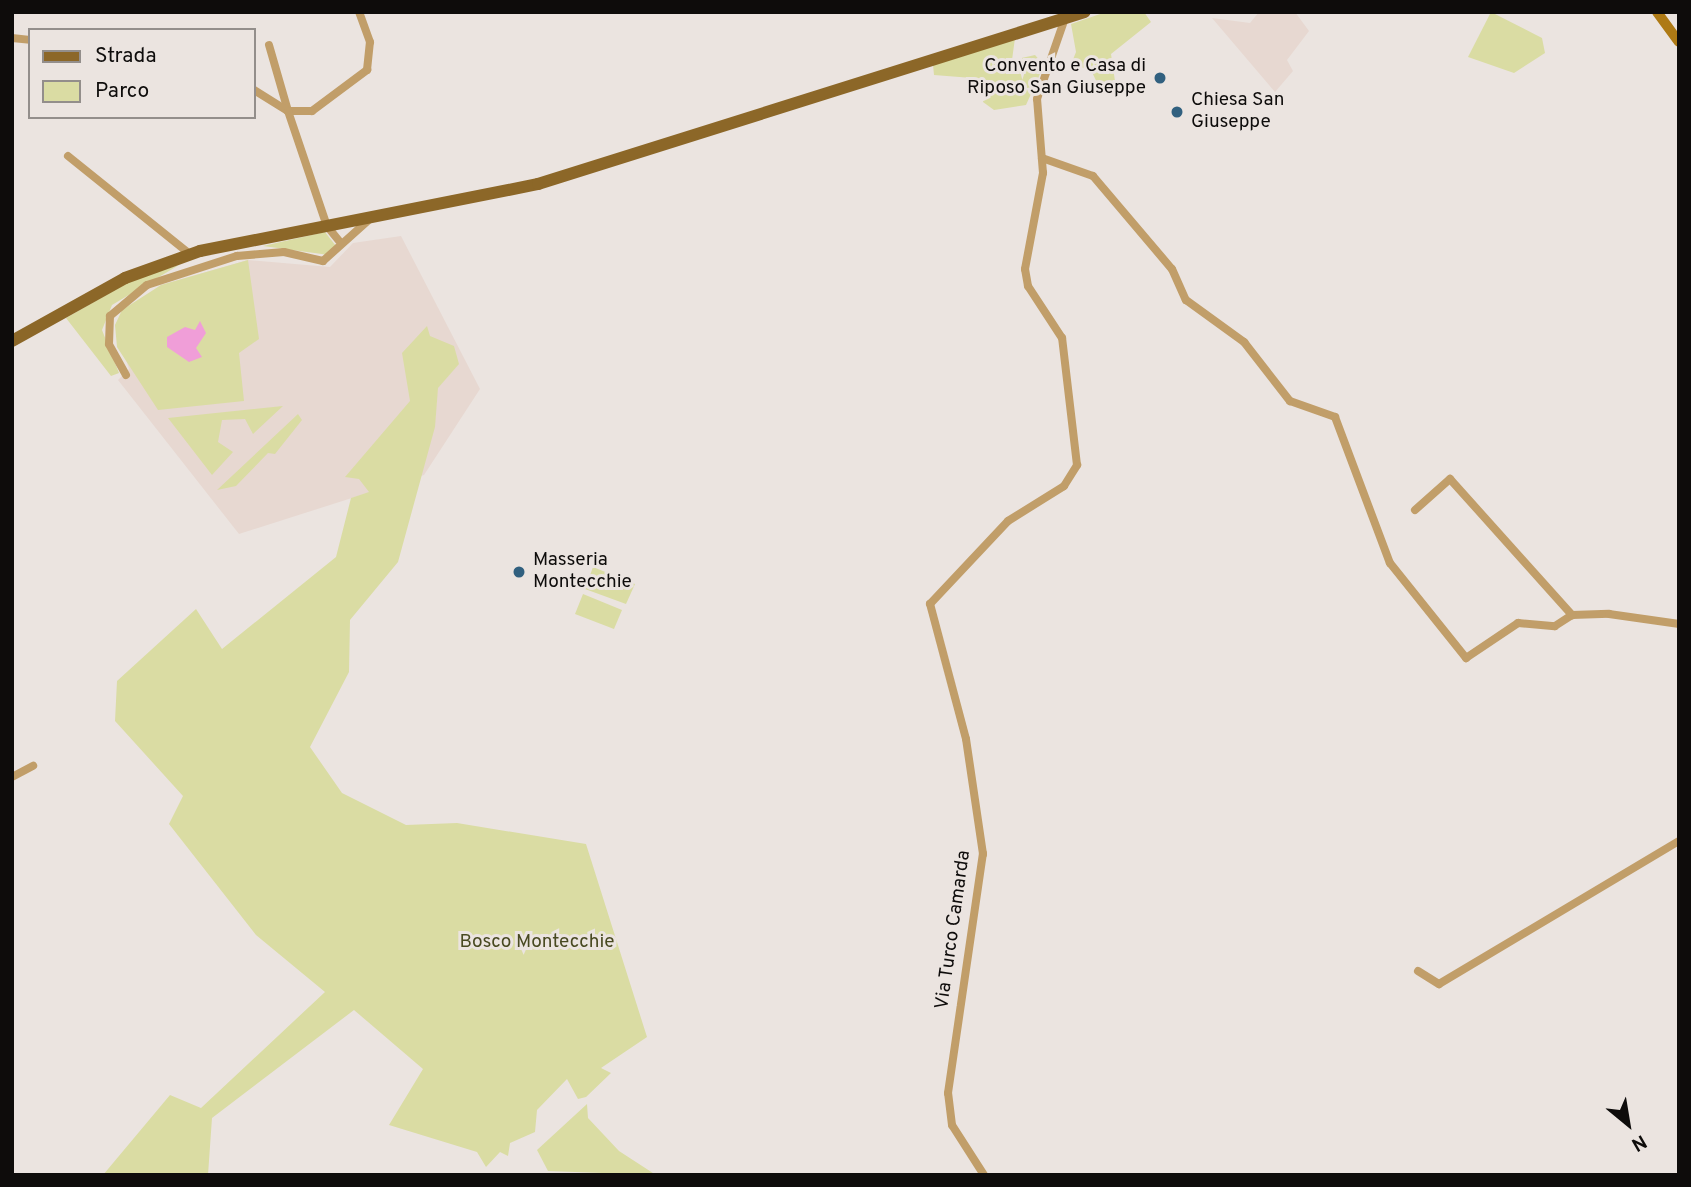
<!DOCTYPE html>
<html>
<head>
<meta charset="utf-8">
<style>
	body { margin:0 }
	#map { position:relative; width:1691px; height:1187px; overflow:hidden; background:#ebe4e0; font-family:Overpass,sans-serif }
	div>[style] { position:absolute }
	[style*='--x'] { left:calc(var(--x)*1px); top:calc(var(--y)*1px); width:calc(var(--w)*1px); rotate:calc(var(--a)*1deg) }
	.built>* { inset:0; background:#e7d8d1 }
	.green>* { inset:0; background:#dadca3 }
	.water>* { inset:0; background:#f09ed8 }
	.street>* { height:8px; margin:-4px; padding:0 4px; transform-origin:4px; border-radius:4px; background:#c19e69 }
	.secondary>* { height:10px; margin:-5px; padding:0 5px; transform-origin:5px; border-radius:5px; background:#ae7a15 }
	.primary>* { height:12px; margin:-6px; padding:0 6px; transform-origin:6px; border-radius:6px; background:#8c6728 }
	.dots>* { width:19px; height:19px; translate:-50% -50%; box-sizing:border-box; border:4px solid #ebe4e0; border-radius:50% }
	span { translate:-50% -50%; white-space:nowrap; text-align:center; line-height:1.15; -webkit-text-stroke:6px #ebe4e0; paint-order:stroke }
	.poi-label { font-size:19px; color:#0e0c0b }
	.right { translate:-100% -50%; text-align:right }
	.left { translate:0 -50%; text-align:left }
	.street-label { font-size:19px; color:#0e0c0b }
	.park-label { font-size:19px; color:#484921 }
	.frame { position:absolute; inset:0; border:14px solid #0e0c0b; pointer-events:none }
	.legend { position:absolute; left:28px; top:28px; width:228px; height:91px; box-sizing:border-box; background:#ebe4e0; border:2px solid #938e8b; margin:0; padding:9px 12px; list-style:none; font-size:21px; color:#0e0c0b }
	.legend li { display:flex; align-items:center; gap:14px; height:35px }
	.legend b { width:35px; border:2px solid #938e8b }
	.north { position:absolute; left:1593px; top:1089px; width:70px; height:70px; -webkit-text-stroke:5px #ebe4e0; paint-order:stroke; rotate:150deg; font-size:19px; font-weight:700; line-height:28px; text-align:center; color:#0e0c0b }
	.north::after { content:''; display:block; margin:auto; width:24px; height:32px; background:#0e0c0b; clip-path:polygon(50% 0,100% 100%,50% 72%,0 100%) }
</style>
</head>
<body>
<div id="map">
	<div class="built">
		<i style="clip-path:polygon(1259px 12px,1295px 12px,1309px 31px,1287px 60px,1293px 71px,1275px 92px,1212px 18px,1250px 23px)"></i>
		<i style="clip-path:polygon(401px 236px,480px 389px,424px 475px,239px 534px,118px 380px,129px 369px,115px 325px,161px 285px,248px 260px,330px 267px,353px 243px)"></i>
	</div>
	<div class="green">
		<i style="clip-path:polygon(1106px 12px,1144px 12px,1151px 22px,1111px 54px,1116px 88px,1102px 93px,1090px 68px,1070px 67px,1076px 52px,1071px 24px)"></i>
		<i style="clip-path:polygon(1491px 12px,1542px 38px,1545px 53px,1514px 73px,1468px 57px)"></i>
		<i style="clip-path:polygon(1015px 38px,1012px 60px,1035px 55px,1044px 65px,1026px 105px,994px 110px,983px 102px,985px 79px,934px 75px,933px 65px)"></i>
		<i style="clip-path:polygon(325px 232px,336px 246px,329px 255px,263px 246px)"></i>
		<i style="clip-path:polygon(248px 260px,259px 339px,239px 353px,244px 401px,158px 410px,117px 347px,115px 325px,122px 310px,161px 285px)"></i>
		<i style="clip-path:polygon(179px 265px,112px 305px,102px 330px,119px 373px,111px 376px,66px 318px,134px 279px)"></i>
		<i style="clip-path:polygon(427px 326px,430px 336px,454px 346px,459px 364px,438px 388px,435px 427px,398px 562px,350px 620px,349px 672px,310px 747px,342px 793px,406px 825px,457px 823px,586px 844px,647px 1037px,601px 1068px,611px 1073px,586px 1097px,578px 1099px,567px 1079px,537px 1110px,535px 1132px,510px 1143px,508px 1156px,500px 1152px,486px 1167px,477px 1152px,389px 1125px,423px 1069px,354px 1010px,212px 1118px,208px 1175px,103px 1175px,170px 1095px,201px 1108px,325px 992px,256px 935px,169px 824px,183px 796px,115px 721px,117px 681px,196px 609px,222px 649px,336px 557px,351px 498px,369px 492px,359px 479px,345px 477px,410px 401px,402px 353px)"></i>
		<i style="clip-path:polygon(283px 406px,253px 434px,245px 419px,222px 420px,218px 442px,233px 452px,212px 475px,168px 418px)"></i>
		<i style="clip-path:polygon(298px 414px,302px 420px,275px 454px,268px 453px,236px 486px,217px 490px)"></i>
		<i style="clip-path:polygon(593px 567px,635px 584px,626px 604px,585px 589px)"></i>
		<i style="clip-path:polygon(583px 594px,622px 610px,614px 629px,575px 614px)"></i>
		<i style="clip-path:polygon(587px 1104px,588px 1118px,619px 1151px,656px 1175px,548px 1171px,537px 1150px)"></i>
	</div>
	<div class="water">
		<i style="clip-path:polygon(200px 321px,206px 333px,196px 348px,202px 357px,189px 362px,167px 347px,167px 337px,185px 327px,195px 330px)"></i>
	</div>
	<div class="street">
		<i style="--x:12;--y:38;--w:18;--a:6"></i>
		<i style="--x:269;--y:45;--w:69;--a:73.9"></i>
		<i style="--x:288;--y:111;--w:24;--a:0"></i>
		<i style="--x:312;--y:111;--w:69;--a:-36.7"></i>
		<i style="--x:367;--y:70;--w:28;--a:-84"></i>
		<i style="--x:370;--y:42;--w:32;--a:-110"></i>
		<i style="--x:254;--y:90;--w:40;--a:32"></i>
		<i style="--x:288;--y:111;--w:121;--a:71.3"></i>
		<i style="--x:327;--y:226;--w:19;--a:51"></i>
		<i style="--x:68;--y:156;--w:156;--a:38.8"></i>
		<i style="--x:1042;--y:158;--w:54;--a:19.4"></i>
		<i style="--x:1093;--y:176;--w:122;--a:49.7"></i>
		<i style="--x:1172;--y:269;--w:34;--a:66"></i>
		<i style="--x:1186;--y:300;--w:72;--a:35.9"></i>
		<i style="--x:1244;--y:342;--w:75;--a:52.1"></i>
		<i style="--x:1290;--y:401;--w:48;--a:19.6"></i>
		<i style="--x:1335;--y:417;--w:156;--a:69.4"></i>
		<i style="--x:1390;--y:563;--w:122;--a:51.3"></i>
		<i style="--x:1466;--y:658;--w:63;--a:-33.9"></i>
		<i style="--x:1518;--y:623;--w:37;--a:5"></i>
		<i style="--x:1555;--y:626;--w:20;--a:-33"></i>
		<i style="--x:1572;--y:615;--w:37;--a:-2"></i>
		<i style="--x:1609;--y:614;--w:71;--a:8.1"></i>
		<i style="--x:126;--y:375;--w:35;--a:-119"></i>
		<i style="--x:109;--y:344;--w:28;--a:-88"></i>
		<i style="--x:110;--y:316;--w:48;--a:-40"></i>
		<i style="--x:147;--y:285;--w:95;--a:-17.9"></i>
		<i style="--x:237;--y:256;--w:47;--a:-4.9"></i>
		<i style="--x:284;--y:252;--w:40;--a:13"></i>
		<i style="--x:323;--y:261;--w:64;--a:-41.9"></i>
		<i style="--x:1415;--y:510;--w:47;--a:-41.5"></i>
		<i style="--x:1450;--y:479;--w:183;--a:48.1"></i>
		<i style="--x:12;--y:777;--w:24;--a:-28"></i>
		<i style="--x:1418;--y:971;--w:25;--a:32"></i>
		<i style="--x:1439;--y:984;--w:279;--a:-30.8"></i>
		<i style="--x:984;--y:1175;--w:59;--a:-122.6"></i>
		<i style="--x:952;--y:1125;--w:32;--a:-97"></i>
		<i style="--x:948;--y:1093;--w:242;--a:-81.7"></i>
		<i style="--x:983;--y:854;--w:116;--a:-98.4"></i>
		<i style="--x:966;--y:739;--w:140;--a:-104.9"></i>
		<i style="--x:930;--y:604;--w:114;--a:-46.8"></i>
		<i style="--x:1008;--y:521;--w:66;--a:-32"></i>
		<i style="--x:1064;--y:486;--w:25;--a:-58"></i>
		<i style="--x:1077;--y:465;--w:128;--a:-96.7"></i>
		<i style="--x:1062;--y:338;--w:62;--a:-123.2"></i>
		<i style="--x:1028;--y:286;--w:17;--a:-100"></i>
		<i style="--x:1025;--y:269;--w:98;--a:-79.4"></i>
		<i style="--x:1043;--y:173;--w:74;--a:-94.6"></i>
		<i style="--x:1037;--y:99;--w:86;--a:-70.9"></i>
	</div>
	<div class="secondary">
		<i style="--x:1657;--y:12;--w:37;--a:54"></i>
	</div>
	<div class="primary">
		<i style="--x:12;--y:341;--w:129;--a:-29.1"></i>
		<i style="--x:125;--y:278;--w:80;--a:-19.8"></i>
		<i style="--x:200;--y:251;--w:345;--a:-11.2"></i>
		<i style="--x:538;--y:184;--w:573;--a:-17.46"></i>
	</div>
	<div class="dots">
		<i style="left:1160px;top:78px;background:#31607f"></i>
		<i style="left:1177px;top:112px;background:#31607f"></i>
		<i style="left:519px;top:572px;background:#31607f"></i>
	</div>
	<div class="poi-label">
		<span class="right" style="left:1146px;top:78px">Convento e Casa di<br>Riposo San Giuseppe</span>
		<span class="left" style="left:1191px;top:112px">Chiesa San<br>Giuseppe</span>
		<span class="left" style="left:533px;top:572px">Masseria<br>Montecchie</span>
	</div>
	<div class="street-label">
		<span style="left:954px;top:930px;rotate:-82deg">Via Turco Camarda</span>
	</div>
	<div class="park-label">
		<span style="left:537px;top:943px">Bosco Montecchie</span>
	</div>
	<div class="frame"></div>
	<ul class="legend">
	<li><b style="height:9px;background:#8c6728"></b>Strada</li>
	<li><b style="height:19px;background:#dadca3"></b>Parco</li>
	</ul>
	<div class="north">N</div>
</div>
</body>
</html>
